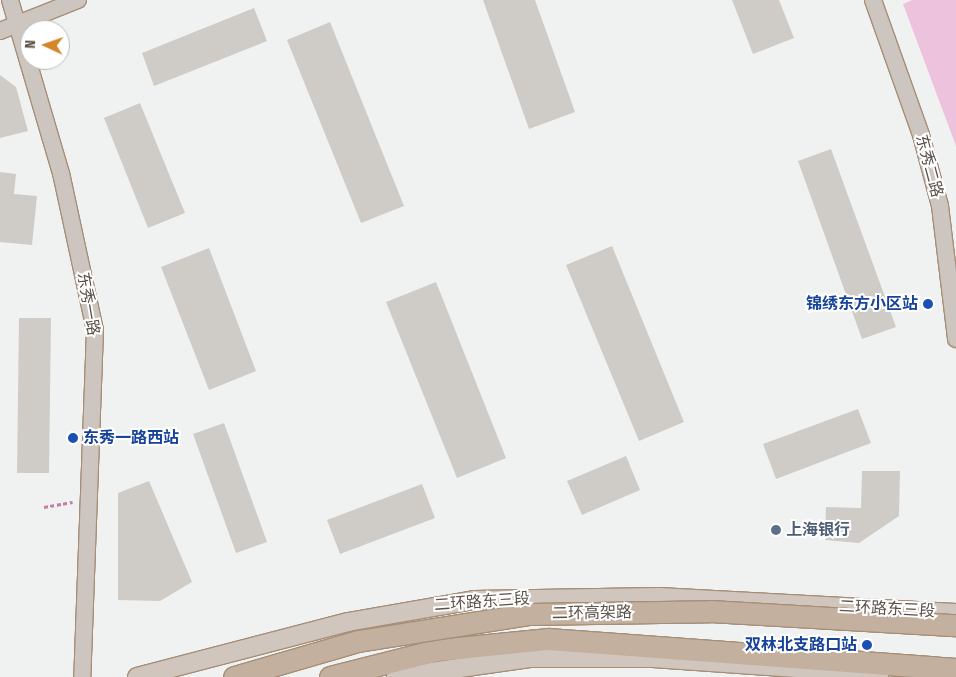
<!DOCTYPE html>
<html>
<head>
<meta charset="utf-8">
<style>
	body { margin:0 }
	#map { position:relative; width:956px; height:677px; overflow:hidden; background:#f0f2f2; font-family:"Fira Sans Condensed","Noto Sans SC",sans-serif }
	div>[style] { position:absolute }
	[style*='--x'] { left:calc(var(--x)*1px); top:calc(var(--y)*1px); width:calc(var(--w)*1px); rotate:calc(var(--a)*1deg) }
	.green>* { inset:0; background:#ecc2dc }
	.building>* { inset:0; background:#cfccc7 }
	.path>* { height:3px; margin-top:-1.5px; transform-origin:0; background:repeating-linear-gradient(90deg,#c77ca3 0 4px,transparent 0 6.5px) }
	.roads { filter:drop-shadow(1px 0 #a68e77) drop-shadow(-1px 0 #a68e77) drop-shadow(0 1px #a68e77) drop-shadow(0 -1px #a68e77) }
	.tertiary>* { height:16px; margin:-8px; padding:0 8px; transform-origin:8px; border-radius:8px; background:#cdc5bf }
	.secondary>* { height:18px; margin:-9px; padding:0 9px; transform-origin:9px; border-radius:9px; background:#d0c6bd }
	.trunk>* { height:21px; margin:-10.5px; padding:0 10.5px; transform-origin:10.5px; border-radius:10.5px; background:#c3b09e }
	.bridges { filter:drop-shadow(1px 0 #a68e77) drop-shadow(-1px 0 #a68e77) drop-shadow(0 1px #a68e77) drop-shadow(0 -1px #a68e77) }
	.trunk-bridge>* { height:21px; margin:-10.5px; padding:0 10.5px; transform-origin:10.5px; border-radius:10.5px; background:#c3b09e }
	.dots>* { width:14px; height:14px; translate:-50% -50%; box-sizing:border-box; border:2px solid #fff; border-radius:50% }
	span { translate:-50% -50%; white-space:nowrap; text-align:center; line-height:1.15; -webkit-text-stroke:4px #fff; paint-order:stroke }
	.street-label { font-size:16px; color:#5b5149 }
	.transit-label { font-size:16px; color:#164399; font-weight:700 }
	.right { translate:-100% -50%; text-align:right }
	.left { translate:0 -50%; text-align:left }
	.service-label { font-size:16px; color:#4e5e75; font-weight:700 }
	.north { position:absolute; left:20px; top:20px; width:50px; height:50px; box-sizing:border-box; background:#fff; border:1px solid #bdb9b6; border-radius:50%; rotate:273deg; font-size:14px; font-weight:700; line-height:20px; text-align:center; color:#5b5149 }
	.north::after { content:''; display:block; margin:auto; width:18px; height:22px; background:#d48528; clip-path:polygon(50% 0,100% 100%,50% 72%,0 100%) }
</style>
</head>
<body>
<div id="map">
	<div class="green">
		<i style="clip-path:polygon(912px 0,956px 0,956px 146px,903px 4px)"></i>
	</div>
	<div class="building">
		<i style="clip-path:polygon(483px 0,535px 0,575px 112px,529px 129px)"></i>
		<i style="clip-path:polygon(732px 0,779px 0,794px 38px,753px 54px)"></i>
		<i style="clip-path:polygon(254px 8px,267px 41px,154px 86px,142px 53px)"></i>
		<i style="clip-path:polygon(330px 22px,404px 206px,361px 223px,287px 40px)"></i>
		<i style="clip-path:polygon(0 75px,16px 87px,28px 131px,0 138px)"></i>
		<i style="clip-path:polygon(140px 103px,185px 213px,148px 228px,104px 118px)"></i>
		<i style="clip-path:polygon(831px 149px,896px 327px,862px 339px,798px 161px)"></i>
		<i style="clip-path:polygon(0 172px,16px 174px,14px 194px,37px 196px,32px 245px,0 242px)"></i>
		<i style="clip-path:polygon(612px 246px,684px 422px,639px 441px,566px 265px)"></i>
		<i style="clip-path:polygon(209px 248px,256px 371px,209px 390px,161px 267px)"></i>
		<i style="clip-path:polygon(436px 282px,506px 458px,457px 478px,386px 302px)"></i>
		<i style="clip-path:polygon(19px 318px,51px 318px,49px 473px,17px 473px)"></i>
		<i style="clip-path:polygon(858px 409px,871px 443px,776px 479px,763px 444px)"></i>
		<i style="clip-path:polygon(224px 423px,267px 542px,236px 553px,193px 434px)"></i>
		<i style="clip-path:polygon(626px 456px,640px 490px,582px 515px,567px 481px)"></i>
		<i style="clip-path:polygon(862px 471px,900px 471px,899px 516px,859px 543px,825px 540px,826px 507px,861px 508px)"></i>
		<i style="clip-path:polygon(149px 481px,192px 582px,160px 601px,118px 600px,118px 493px)"></i>
		<i style="clip-path:polygon(422px 484px,435px 518px,340px 554px,327px 520px)"></i>
	</div>
	<div class="path">
		<i style="--x:44;--y:507;--w:29;--a:-10"></i>
	</div>
	<div class="roads">
		<div class="tertiary">
			<i style="--x:10;--y:0;--w:180;--a:73.6"></i>
			<i style="--x:61;--y:173;--w:161;--a:77.8"></i>
			<i style="--x:95;--y:330;--w:347;--a:92.1"></i>
			<i style="--x:873;--y:0;--w:143;--a:70.4"></i>
			<i style="--x:921;--y:135;--w:73;--a:75"></i>
			<i style="--x:940;--y:206;--w:134;--a:83.1"></i>
			<i style="--x:0;--y:31;--w:84;--a:-21.7"></i>
		</div>
		<div class="secondary">
			<i style="--x:137;--y:677;--w:218;--a:-14.6"></i>
			<i style="--x:348;--y:622;--w:128;--a:-9.9"></i>
			<i style="--x:474;--y:600;--w:185;--a:-0.9"></i>
			<i style="--x:659;--y:597;--w:297;--a:3.1"></i>
			<i style="--x:396;--y:677;--w:135;--a:-8.1"></i>
			<i style="--x:530;--y:658;--w:123;--a:0"></i>
			<i style="--x:653;--y:658;--w:227;--a:4"></i>
		</div>
		<div class="trunk">
			<i style="--x:330;--y:677;--w:110;--a:-14.2"></i>
			<i style="--x:437;--y:650;--w:112;--a:-5.7"></i>
			<i style="--x:548;--y:639;--w:409;--a:4.2"></i>
		</div>
	</div>
	<div class="bridges">
		<div class="trunk-bridge">
			<i style="--x:234;--y:677;--w:129;--a:-16.2"></i>
			<i style="--x:358;--y:641;--w:172;--a:-9"></i>
			<i style="--x:528;--y:614;--w:182;--a:-0.9"></i>
			<i style="--x:710;--y:611;--w:246;--a:3.3"></i>
		</div>
	</div>
	<div class="dots">
		<i style="left:928px;top:304px;background:#1a4fb4"></i>
		<i style="left:73px;top:438px;background:#1a4fb4"></i>
		<i style="left:776px;top:530px;background:#5c6f8a"></i>
		<i style="left:867px;top:645px;background:#1a4fb4"></i>
	</div>
	<div class="street-label">
		<span style="left:929px;top:166px;rotate:75deg">东秀二路</span>
		<span style="left:88px;top:304px;rotate:80deg">东秀一路</span>
		<span style="left:482px;top:602px;rotate:-4deg">二环路东三段</span>
		<span style="left:887px;top:609px;rotate:3deg">二环路东三段</span>
		<span style="left:592px;top:613px;rotate:-1deg">二环高架路</span>
	</div>
	<div class="transit-label">
		<span class="right" style="left:918px;top:304px">锦绣东方小区站</span>
		<span class="left" style="left:83px;top:438px">东秀一路西站</span>
		<span class="right" style="left:857px;top:645px">双林北支路口站</span>
	</div>
	<div class="service-label">
		<span class="left" style="left:786px;top:530px">上海银行</span>
	</div>
	<div class="north">N</div>
</div>
</body>
</html>
